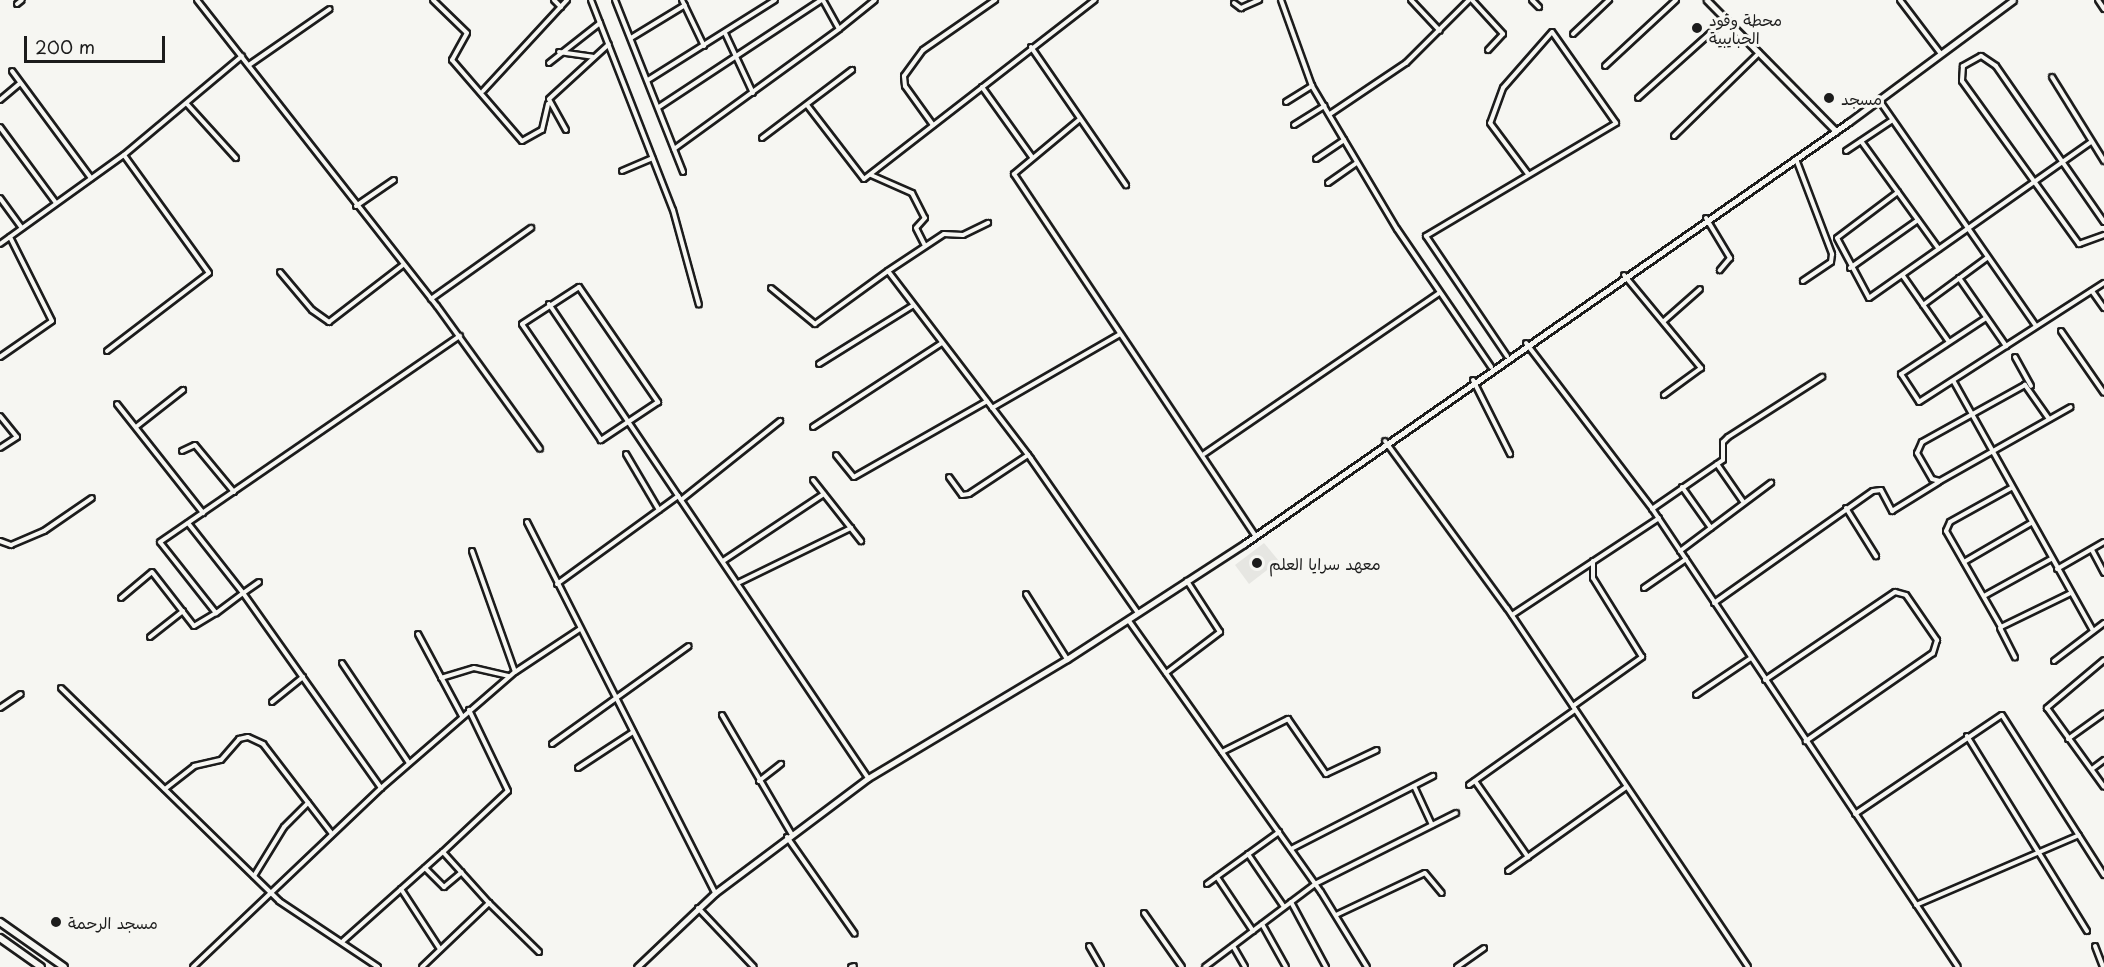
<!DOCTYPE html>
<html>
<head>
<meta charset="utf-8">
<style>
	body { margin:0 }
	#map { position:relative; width:2104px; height:967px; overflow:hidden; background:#f6f6f2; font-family:"Playpen Sans","Playpen Sans Arabic",sans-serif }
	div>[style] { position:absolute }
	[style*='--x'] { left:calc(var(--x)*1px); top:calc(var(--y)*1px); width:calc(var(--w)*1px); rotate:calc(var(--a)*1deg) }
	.built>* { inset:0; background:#e6e6e2 }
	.roads { filter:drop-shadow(2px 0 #1c1c1c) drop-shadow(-2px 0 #1c1c1c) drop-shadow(0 2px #1c1c1c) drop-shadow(0 -2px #1c1c1c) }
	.minor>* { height:4px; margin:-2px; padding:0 2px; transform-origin:2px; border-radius:2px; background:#f6f6f2 }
	.tertiary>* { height:4.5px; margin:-2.25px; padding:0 2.25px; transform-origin:2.25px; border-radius:2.25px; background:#f6f6f2 }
	.secondary>* { height:5px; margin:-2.5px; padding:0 2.5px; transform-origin:2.5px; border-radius:2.5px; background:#f6f6f2 }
	.trunk>* { height:6px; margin:-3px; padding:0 3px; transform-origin:3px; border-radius:3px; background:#f6f6f2 }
	.dots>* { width:16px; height:16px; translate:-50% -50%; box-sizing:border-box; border:3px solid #f6f6f2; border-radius:50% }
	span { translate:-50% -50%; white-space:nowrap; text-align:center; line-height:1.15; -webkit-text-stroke:6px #f6f6f2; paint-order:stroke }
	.poi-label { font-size:16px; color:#1c1c1c }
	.left { translate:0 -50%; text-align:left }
	.scale { position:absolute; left:24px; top:36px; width:141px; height:27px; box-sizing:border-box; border:3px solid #1c1c1c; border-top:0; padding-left:8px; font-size:18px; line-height:21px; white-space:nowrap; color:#1c1c1c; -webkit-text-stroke:4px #f6f6f2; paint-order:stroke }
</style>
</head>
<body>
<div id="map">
	<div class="built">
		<i style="clip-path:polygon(1264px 543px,1279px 561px,1249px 584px,1235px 565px)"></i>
	</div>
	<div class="roads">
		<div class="minor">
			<i style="--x:197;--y:0;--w:389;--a:51.9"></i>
			<i style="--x:437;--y:306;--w:176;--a:54.2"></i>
			<i style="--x:433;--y:0;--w:47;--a:44.1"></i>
			<i style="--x:467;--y:33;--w:31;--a:119"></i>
			<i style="--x:452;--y:60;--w:107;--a:49.2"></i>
			<i style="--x:522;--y:141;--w:23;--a:-29"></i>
			<i style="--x:542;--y:130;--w:27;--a:-77"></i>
			<i style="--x:554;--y:0;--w:10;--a:45"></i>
			<i style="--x:591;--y:0;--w:225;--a:68.7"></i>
			<i style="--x:673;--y:210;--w:98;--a:74.7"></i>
			<i style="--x:615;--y:0;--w:185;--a:68.4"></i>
			<i style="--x:682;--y:0;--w:51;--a:64.4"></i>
			<i style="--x:1281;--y:0;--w:91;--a:70.2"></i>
			<i style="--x:1312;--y:86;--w:166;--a:59.3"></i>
			<i style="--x:1397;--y:229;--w:167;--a:55.7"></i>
			<i style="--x:1411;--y:0;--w:42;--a:46.9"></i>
			<i style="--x:1472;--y:0;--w:46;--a:47.6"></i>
			<i style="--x:1503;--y:34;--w:22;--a:133"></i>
			<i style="--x:1532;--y:0;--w:10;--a:45"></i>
			<i style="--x:1900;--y:0;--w:68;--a:52.8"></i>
			<i style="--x:2098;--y:0;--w:11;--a:56"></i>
			<i style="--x:1234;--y:3;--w:9;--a:36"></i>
			<i style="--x:1241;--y:8;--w:20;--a:-24"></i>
			<i style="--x:17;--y:4;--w:6;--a:-39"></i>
			<i style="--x:839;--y:29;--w:46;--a:-38.9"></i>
			<i style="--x:725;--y:33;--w:66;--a:65"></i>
			<i style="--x:1573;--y:34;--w:50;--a:-43.4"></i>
			<i style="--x:631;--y:38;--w:63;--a:-31.4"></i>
			<i style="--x:1031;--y:47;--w:168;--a:55.5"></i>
			<i style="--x:559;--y:52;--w:34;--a:8"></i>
			<i style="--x:549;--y:63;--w:65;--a:-38.1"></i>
			<i style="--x:249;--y:65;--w:98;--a:-34.7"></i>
			<i style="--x:1605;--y:66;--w:97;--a:-42.9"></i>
			<i style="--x:12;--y:71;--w:133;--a:53.6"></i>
			<i style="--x:2052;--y:77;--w:99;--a:58.2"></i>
			<i style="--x:648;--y:80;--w:150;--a:-32.2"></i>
			<i style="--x:982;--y:87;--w:86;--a:54.5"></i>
			<i style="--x:483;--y:91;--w:124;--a:-47.3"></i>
			<i style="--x:1638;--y:98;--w:118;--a:-41.9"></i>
			<i style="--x:0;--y:100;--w:26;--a:-40"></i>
			<i style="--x:1879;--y:100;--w:275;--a:55.2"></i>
			<i style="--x:1286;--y:102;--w:31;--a:-32"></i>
			<i style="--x:187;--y:104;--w:73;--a:47.8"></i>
			<i style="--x:807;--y:105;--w:93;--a:52.4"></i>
			<i style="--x:864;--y:179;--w:292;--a:-37.8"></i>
			<i style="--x:659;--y:107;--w:194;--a:-33.4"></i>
			<i style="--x:1330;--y:114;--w:92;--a:-33.9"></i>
			<i style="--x:1406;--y:63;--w:89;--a:-45"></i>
			<i style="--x:1080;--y:119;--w:86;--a:140.2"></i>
			<i style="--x:1014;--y:174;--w:434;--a:56.3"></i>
			<i style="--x:933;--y:125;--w:48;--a:-125.7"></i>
			<i style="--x:905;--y:86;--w:10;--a:-96"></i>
			<i style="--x:904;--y:76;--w:32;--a:-54"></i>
			<i style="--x:923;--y:50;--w:88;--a:-34.8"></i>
			<i style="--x:1294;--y:125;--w:36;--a:-32"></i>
			<i style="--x:0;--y:127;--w:94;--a:53.6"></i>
			<i style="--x:566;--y:130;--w:35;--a:-119"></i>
			<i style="--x:549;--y:99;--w:81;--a:-42.5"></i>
			<i style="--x:1674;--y:136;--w:119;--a:-44.3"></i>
			<i style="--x:762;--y:138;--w:113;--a:-37.1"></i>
			<i style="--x:1861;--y:141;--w:133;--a:54.2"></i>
			<i style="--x:674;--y:149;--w:204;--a:-36"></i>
			<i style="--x:839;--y:29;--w:33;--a:-119"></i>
			<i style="--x:1846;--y:151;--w:54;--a:-33.7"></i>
			<i style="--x:1316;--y:159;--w:34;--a:-34"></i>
			<i style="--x:1796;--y:159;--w:102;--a:69.2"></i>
			<i style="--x:1832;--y:254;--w:8;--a:97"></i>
			<i style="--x:1831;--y:262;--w:34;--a:146"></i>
			<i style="--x:622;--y:171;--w:33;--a:-23"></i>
			<i style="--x:871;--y:175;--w:45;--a:23.7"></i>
			<i style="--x:912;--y:193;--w:28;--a:63"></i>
			<i style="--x:925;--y:218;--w:13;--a:132"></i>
			<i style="--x:916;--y:228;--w:20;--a:63"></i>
			<i style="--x:1328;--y:183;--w:35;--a:-35"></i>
			<i style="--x:1898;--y:192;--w:76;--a:143"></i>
			<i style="--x:1837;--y:238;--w:68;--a:61.9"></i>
			<i style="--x:1869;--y:298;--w:271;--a:-35.1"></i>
			<i style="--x:0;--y:198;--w:37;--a:54"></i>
			<i style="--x:356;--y:206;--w:46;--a:-34.4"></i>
			<i style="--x:1706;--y:218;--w:47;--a:59"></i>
			<i style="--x:1730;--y:258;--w:16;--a:130"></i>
			<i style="--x:2104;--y:222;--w:190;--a:-124.7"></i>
			<i style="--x:1996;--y:66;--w:18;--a:-146"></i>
			<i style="--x:1981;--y:56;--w:21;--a:151"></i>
			<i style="--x:1963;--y:66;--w:15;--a:94"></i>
			<i style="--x:1962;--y:81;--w:201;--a:54.3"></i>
			<i style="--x:2079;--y:244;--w:27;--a:-20"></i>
			<i style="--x:0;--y:244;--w:153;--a:-35.7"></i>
			<i style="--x:124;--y:155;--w:154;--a:-40"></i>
			<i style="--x:1850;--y:268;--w:83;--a:-35.2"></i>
			<i style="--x:888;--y:271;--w:67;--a:-33.5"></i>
			<i style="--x:944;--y:234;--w:19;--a:3"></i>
			<i style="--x:963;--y:235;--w:28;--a:-26"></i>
			<i style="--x:280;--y:272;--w:50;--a:49.9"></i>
			<i style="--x:312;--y:310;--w:21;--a:35"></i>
			<i style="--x:329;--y:322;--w:93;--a:-37.6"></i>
			<i style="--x:1624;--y:275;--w:121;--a:50.4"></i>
			<i style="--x:1701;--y:368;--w:46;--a:143.9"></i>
			<i style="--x:1903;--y:276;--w:80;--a:55.1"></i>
			<i style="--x:1959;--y:278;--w:83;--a:55.3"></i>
			<i style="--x:579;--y:287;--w:140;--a:55.5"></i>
			<i style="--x:658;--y:402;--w:69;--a:146.3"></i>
			<i style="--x:601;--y:440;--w:140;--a:-124.3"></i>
			<i style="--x:522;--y:324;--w:68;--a:-33"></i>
			<i style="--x:771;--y:288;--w:57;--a:39.3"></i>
			<i style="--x:815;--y:324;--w:90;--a:-36"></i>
			<i style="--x:888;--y:271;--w:236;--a:52.7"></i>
			<i style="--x:1031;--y:459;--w:188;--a:55.2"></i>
			<i style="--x:2092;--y:291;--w:21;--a:55"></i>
			<i style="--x:431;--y:299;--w:123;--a:-35.4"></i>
			<i style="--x:549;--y:304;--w:571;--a:56.06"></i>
			<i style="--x:1923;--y:305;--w:79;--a:-36.3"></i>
			<i style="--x:1986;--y:318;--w:102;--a:146.6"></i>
			<i style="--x:1901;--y:374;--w:33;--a:57"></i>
			<i style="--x:1919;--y:402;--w:220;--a:-32.8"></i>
			<i style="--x:1664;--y:321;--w:48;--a:-41.6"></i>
			<i style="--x:2061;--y:331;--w:75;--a:55.3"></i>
			<i style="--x:1526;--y:343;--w:210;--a:52.7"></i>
			<i style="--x:1653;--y:510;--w:549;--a:56.28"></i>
			<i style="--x:107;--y:351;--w:128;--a:-37.4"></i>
			<i style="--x:209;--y:273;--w:145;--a:-125.8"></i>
			<i style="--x:1507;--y:356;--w:145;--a:-124"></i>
			<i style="--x:1426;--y:236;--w:221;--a:-30.7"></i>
			<i style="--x:1616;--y:123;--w:111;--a:-125.1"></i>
			<i style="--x:1552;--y:32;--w:74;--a:131.2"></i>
			<i style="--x:1503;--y:88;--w:37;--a:110"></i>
			<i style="--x:1490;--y:123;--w:64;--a:53.3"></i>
			<i style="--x:0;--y:357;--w:63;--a:-34.7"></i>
			<i style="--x:52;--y:321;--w:94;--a:-116.6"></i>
			<i style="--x:2015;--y:357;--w:33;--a:61"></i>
			<i style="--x:819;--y:364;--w:110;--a:-31.9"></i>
			<i style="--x:1473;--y:380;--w:83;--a:63.4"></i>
			<i style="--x:1954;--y:382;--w:285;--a:60.8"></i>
			<i style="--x:117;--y:404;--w:139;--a:51.7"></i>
			<i style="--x:992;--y:408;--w:148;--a:-30"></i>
			<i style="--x:0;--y:416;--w:27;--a:51"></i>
			<i style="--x:17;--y:437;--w:20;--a:147"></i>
			<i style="--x:2049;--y:419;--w:42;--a:-125.2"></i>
			<i style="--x:2025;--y:385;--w:118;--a:151"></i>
			<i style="--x:1922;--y:442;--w:12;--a:114"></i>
			<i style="--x:1917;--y:453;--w:30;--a:60"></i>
			<i style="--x:1932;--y:479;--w:8;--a:14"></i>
			<i style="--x:1940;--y:481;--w:150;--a:-29.5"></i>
			<i style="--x:136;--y:427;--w:60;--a:-38.2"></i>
			<i style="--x:813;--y:427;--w:154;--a:-33.1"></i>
			<i style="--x:1385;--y:441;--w:207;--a:53.9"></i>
			<i style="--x:1507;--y:608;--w:432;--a:56.1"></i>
			<i style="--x:182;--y:451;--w:14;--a:-25"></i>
			<i style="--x:195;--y:445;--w:61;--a:50.3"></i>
			<i style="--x:626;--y:454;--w:65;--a:59.5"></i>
			<i style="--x:1204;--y:454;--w:285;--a:-34.4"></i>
			<i style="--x:836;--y:455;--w:28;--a:51"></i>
			<i style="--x:854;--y:477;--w:153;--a:-29.7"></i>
			<i style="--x:1717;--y:464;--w:47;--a:55.3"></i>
			<i style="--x:949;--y:477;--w:22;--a:54"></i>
			<i style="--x:962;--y:495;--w:7;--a:-8"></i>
			<i style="--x:969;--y:494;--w:71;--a:-33.5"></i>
			<i style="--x:813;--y:480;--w:78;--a:51.8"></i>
			<i style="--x:1682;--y:487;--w:50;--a:54.7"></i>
			<i style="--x:2011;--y:488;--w:70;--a:150.9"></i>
			<i style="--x:1950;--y:522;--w:10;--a:114"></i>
			<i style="--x:1946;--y:531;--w:111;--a:60.2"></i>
			<i style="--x:2001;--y:627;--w:76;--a:-25.9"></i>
			<i style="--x:681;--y:500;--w:127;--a:-38.6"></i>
			<i style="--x:1846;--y:508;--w:57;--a:58"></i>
			<i style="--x:1652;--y:509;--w:86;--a:-34.6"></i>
			<i style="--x:1723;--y:460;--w:18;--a:-90"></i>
			<i style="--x:1723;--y:442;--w:7;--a:-45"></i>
			<i style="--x:1728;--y:437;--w:112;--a:-32.6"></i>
			<i style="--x:527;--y:522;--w:416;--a:63.1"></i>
			<i style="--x:188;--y:523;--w:89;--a:51.8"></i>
			<i style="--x:243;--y:593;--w:34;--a:143"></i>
			<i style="--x:0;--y:541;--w:12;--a:20"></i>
			<i style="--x:11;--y:545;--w:36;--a:-23"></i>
			<i style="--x:44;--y:531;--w:58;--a:-34.5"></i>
			<i style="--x:2092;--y:550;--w:26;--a:62"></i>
			<i style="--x:472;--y:551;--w:128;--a:70.4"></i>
			<i style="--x:515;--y:672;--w:78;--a:-33.5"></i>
			<i style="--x:1680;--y:551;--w:114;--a:-36.8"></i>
			<i style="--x:723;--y:561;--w:121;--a:-33.6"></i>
			<i style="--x:1964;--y:562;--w:78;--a:-30.2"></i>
			<i style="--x:2057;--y:569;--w:54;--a:-29.9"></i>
			<i style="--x:259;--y:582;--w:19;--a:145"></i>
			<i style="--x:243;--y:593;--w:239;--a:54.7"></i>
			<i style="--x:738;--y:583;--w:126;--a:-26"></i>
			<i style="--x:557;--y:584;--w:150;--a:-36"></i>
			<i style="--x:1644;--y:588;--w:51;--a:-34.6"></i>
			<i style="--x:1026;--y:594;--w:77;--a:57.8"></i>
			<i style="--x:1984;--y:596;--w:77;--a:-28.9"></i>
			<i style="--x:121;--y:598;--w:40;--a:-40"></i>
			<i style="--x:152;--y:572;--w:68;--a:52.1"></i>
			<i style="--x:194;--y:626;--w:26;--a:-31"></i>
			<i style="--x:216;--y:613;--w:90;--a:-128.3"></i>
			<i style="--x:160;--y:542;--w:364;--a:-34.5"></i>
			<i style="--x:1714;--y:603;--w:194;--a:-35.2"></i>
			<i style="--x:1873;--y:491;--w:8;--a:-7"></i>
			<i style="--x:1881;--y:490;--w:24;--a:62"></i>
			<i style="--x:1892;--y:511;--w:55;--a:-31.7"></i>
			<i style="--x:1512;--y:615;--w:176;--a:-33.4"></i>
			<i style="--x:1129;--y:621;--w:332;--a:54.7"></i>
			<i style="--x:1321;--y:892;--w:88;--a:58.5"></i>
			<i style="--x:2000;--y:628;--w:33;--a:63"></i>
			<i style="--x:418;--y:634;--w:93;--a:61.8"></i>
			<i style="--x:150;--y:637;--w:42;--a:-38.2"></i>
			<i style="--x:2104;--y:660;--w:75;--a:139.9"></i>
			<i style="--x:2047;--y:708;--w:97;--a:54.2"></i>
			<i style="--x:2054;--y:661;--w:63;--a:-37.2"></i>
			<i style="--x:342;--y:663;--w:120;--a:56.2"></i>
			<i style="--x:1166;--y:673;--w:68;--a:-37.2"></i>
			<i style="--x:1220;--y:632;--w:61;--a:-122.9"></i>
			<i style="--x:441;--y:678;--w:34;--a:-17"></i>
			<i style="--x:474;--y:668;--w:35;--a:13"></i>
			<i style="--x:1765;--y:680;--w:157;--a:-34.1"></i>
			<i style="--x:1895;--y:592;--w:11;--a:15"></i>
			<i style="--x:1906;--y:595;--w:55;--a:55.4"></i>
			<i style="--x:1937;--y:640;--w:14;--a:107"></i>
			<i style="--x:1933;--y:653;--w:155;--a:145.3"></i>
			<i style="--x:61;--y:688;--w:305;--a:44.3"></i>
			<i style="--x:279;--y:901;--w:119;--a:33.7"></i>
			<i style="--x:1696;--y:695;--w:66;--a:-33.9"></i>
			<i style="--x:272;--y:702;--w:40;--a:-39"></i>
			<i style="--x:1573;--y:706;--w:85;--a:-35.4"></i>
			<i style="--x:1642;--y:657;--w:93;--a:-121.8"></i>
			<i style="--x:1593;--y:578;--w:17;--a:-90"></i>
			<i style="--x:0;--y:708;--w:25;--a:-34"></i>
			<i style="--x:722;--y:715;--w:137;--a:59.7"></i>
			<i style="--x:1967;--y:736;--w:229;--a:58.4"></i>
			<i style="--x:2068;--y:739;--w:44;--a:-35.8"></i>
			<i style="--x:552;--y:744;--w:168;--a:-35.6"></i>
			<i style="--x:1222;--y:752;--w:74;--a:-26.6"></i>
			<i style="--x:1288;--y:719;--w:67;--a:55.4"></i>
			<i style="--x:1326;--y:774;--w:56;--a:-25.2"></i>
			<i style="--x:578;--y:768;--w:66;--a:-33.2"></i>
			<i style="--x:2092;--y:769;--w:15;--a:-37"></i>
			<i style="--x:759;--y:781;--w:28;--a:-38"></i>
			<i style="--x:1475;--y:781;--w:93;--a:55.1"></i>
			<i style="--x:1469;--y:785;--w:130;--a:-35.3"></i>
			<i style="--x:1414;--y:786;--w:43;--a:65.2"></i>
			<i style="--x:165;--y:789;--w:37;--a:-38"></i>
			<i style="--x:194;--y:766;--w:28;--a:-13"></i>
			<i style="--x:221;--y:760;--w:28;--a:-49"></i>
			<i style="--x:239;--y:739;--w:9;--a:-13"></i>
			<i style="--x:248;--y:737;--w:17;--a:25"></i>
			<i style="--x:263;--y:744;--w:113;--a:52.5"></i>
			<i style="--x:1855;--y:814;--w:177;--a:-34"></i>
			<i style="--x:2002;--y:715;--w:190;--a:57.5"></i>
			<i style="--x:787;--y:837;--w:118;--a:55"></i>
			<i style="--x:1291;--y:849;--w:160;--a:-27.2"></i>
			<i style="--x:443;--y:852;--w:89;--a:-43.2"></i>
			<i style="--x:508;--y:791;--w:90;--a:-115.7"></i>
			<i style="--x:1248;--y:854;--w:64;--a:55.8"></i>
			<i style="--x:425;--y:868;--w:27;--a:45"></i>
			<i style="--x:444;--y:887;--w:23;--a:-40"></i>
			<i style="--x:1508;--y:871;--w:145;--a:-35.4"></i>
			<i style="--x:254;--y:876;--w:57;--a:-58.5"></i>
			<i style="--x:284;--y:827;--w:34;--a:-45"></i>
			<i style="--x:1217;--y:877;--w:65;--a:56.3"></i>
			<i style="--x:1207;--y:884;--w:89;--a:-35.8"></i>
			<i style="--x:401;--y:889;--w:72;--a:57"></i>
			<i style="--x:1291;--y:902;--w:74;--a:61.7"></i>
			<i style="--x:1916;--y:905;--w:177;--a:-23.2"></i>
			<i style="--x:698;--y:908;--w:81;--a:46.5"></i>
			<i style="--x:1144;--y:913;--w:66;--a:54.9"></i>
			<i style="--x:1336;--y:915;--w:98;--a:-25.3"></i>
			<i style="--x:1425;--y:873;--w:26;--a:50"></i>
			<i style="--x:1262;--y:924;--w:49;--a:60.8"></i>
			<i style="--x:343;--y:941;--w:134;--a:-41.7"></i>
			<i style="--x:443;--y:852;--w:69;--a:48"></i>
			<i style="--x:1089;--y:946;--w:24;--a:60"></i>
			<i style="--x:1233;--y:946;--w:24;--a:60"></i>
			<i style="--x:2095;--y:946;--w:22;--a:69"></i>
			<i style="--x:193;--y:967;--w:260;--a:-43.6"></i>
			<i style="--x:381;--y:788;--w:177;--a:-40.9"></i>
			<i style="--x:422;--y:967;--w:93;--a:-43.7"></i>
			<i style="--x:489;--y:903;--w:70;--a:44.4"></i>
			<i style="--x:851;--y:967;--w:3;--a:-18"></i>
			<i style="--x:1205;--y:967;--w:138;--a:-37"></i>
			<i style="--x:1315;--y:884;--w:158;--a:-26.7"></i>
			<i style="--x:1457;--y:967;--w:33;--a:-35"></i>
		</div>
		<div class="tertiary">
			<i style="--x:1707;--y:0;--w:184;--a:45.4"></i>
		</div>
		<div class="secondary">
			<i style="--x:637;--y:967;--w:108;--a:-43.5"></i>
			<i style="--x:715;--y:893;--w:191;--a:-36.9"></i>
			<i style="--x:868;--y:778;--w:232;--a:-30.9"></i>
			<i style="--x:1067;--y:659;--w:211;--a:-33"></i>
			<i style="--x:1244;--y:544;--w:738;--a:-34.9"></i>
			<i style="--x:1849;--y:122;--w:204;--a:-36.6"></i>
		</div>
		<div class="trunk">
			<i style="--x:0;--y:922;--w:78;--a:35.1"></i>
			<i style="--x:0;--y:938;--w:50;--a:35.3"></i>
		</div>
	</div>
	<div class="dots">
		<i style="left:1697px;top:28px;background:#1c1c1c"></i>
		<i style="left:1829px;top:98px;background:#1c1c1c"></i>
		<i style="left:1257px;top:563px;background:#1c1c1c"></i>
		<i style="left:56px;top:922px;background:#1c1c1c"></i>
	</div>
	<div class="poi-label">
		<span class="left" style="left:1709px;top:28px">محطة وقود<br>الحبايبية</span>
		<span class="left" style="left:1841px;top:98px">مسجد</span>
		<span class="left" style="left:1269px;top:563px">معهد سرايا العلم</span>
		<span class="left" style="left:68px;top:922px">مسجد الرحمة</span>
	</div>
	<div class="scale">200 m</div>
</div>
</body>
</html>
